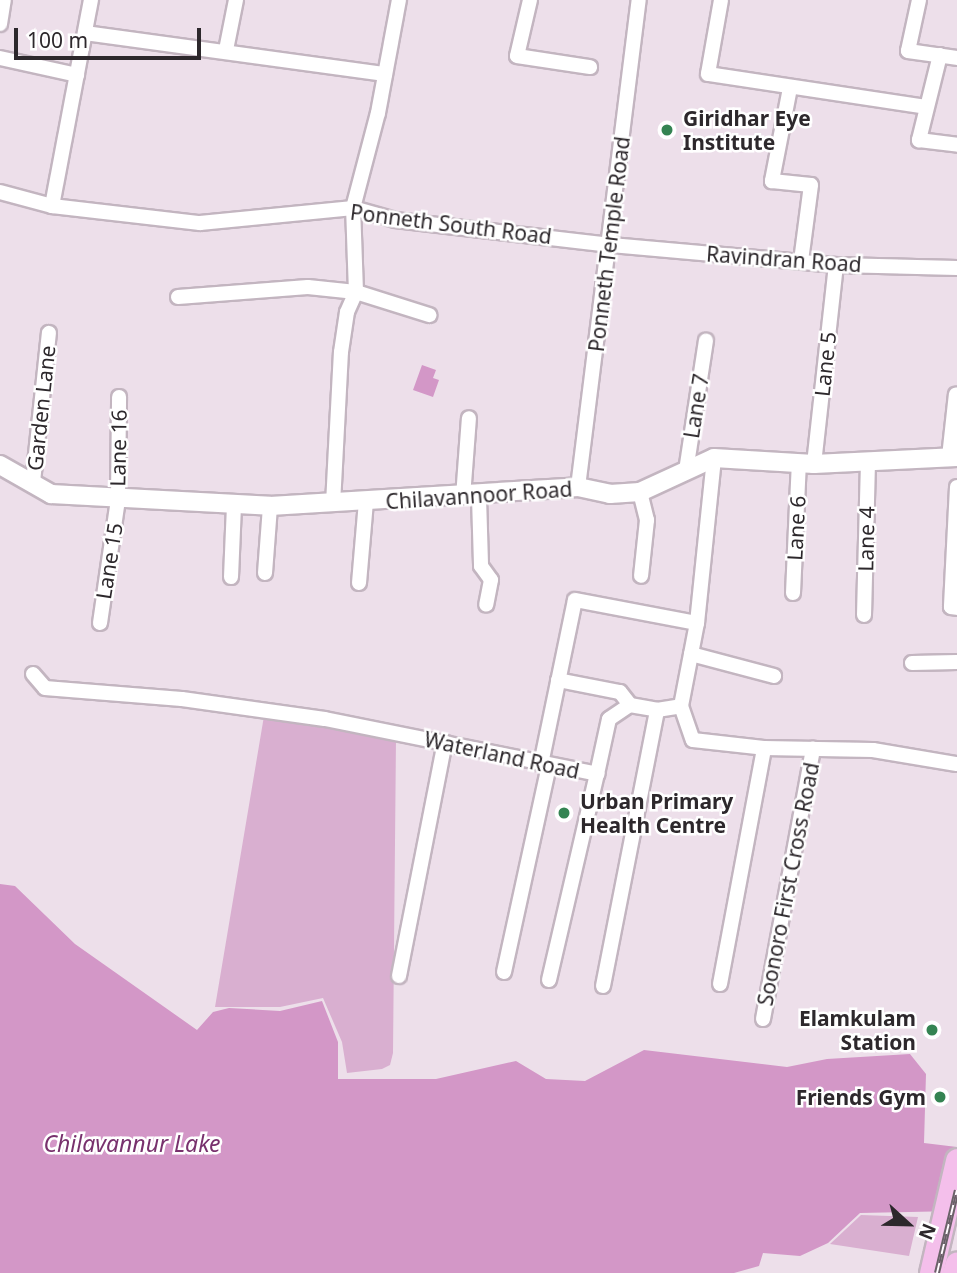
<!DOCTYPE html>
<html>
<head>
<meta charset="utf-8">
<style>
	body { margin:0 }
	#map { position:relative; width:957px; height:1273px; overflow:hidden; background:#eddfea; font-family:"Noto Sans",sans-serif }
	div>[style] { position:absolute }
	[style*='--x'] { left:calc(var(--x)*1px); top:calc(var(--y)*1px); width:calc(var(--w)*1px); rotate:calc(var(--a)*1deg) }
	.green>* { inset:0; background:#d9afd0 }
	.water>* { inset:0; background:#d397c7 }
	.roads { filter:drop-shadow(2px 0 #c3b5c0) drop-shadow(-2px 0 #c3b5c0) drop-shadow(0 2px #c3b5c0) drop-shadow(0 -2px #c3b5c0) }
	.minor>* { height:14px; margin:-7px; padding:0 7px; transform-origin:7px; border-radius:7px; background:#fff }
	.tertiary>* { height:18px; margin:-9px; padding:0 9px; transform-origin:9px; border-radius:9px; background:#fff }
	.primary>* { height:23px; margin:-11.5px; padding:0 11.5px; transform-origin:11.5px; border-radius:11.5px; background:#f4bfeb }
	.rail>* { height:6px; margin-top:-3px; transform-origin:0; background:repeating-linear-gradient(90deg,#fff 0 10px,#696268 0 20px); box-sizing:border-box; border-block:2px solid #696268 }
	.dots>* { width:19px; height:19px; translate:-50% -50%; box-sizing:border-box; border:4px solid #fff; border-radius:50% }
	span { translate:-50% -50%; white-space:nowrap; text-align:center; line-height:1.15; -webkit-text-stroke:5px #fff; paint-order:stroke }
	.poi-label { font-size:21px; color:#2d282c; font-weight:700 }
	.left { translate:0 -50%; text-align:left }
	.right { translate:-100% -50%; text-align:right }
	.street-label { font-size:21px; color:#2d282c }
	.water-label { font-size:23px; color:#78316d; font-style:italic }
	.north { position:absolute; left:873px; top:1189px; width:70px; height:70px; -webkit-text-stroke:5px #fff; paint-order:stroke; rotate:112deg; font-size:19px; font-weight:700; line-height:28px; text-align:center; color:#2d282c }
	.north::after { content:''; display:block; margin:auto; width:24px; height:32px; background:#2d282c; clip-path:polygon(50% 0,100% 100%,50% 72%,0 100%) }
	.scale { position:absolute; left:14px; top:28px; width:187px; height:32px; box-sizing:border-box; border:4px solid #2d282c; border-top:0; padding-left:9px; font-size:21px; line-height:24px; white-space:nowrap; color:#2d282c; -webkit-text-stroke:5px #fff; paint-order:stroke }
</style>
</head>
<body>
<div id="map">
	<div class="green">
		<i style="clip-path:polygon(264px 716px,396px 739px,393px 1053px,390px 1065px,382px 1069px,347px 1073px,342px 1042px,323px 998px,280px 1007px,215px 1007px)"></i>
		<i style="clip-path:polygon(861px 1215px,918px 1217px,909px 1256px,830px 1244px)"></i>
	</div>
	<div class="water">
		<i style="clip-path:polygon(422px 365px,436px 370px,433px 378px,439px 380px,433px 397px,413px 390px)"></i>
		<i style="clip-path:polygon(0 884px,15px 886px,75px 944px,197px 1030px,213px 1012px,229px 1008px,280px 1011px,322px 1001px,338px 1042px,338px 1079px,436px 1079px,516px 1061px,546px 1079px,585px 1081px,644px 1050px,787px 1067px,827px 1059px,910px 1054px,926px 1074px,924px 1143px,957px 1147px,957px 1211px,860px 1213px,828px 1243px,800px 1256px,763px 1253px,759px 1266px,734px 1273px,0 1273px)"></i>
	</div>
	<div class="roads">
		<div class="minor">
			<i style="--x:530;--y:0;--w:57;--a:103.1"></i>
			<i style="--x:517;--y:56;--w:74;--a:8.6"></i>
			<i style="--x:721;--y:0;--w:75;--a:100"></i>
			<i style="--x:708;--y:74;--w:220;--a:8.6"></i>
			<i style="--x:919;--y:0;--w:52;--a:102.2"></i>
			<i style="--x:908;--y:51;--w:49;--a:8.1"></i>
			<i style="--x:0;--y:24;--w:24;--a:-81"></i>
			<i style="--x:85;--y:33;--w:303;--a:7.8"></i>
			<i style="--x:226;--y:50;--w:51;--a:-78.7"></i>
			<i style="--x:940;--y:55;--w:88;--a:103.9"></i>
			<i style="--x:919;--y:140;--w:38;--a:7"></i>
			<i style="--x:0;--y:58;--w:79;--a:12.4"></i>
			<i style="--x:790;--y:88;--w:95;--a:101"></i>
			<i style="--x:772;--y:181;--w:39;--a:6"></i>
			<i style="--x:811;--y:185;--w:77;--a:97.5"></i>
			<i style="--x:0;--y:192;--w:54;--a:15.1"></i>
			<i style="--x:52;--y:206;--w:149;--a:6.6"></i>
			<i style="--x:200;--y:223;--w:154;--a:-5.6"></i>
			<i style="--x:353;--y:208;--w:44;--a:15.9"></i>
			<i style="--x:395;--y:220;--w:217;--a:6.6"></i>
			<i style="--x:611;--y:245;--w:226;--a:5.1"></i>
			<i style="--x:836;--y:265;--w:121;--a:1.4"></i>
			<i style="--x:52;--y:206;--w:210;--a:-79.3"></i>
			<i style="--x:178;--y:297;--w:130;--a:-4.4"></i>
			<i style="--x:308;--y:287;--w:48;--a:5.9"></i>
			<i style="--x:356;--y:292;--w:77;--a:17.5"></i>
			<i style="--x:949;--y:457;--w:63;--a:-83.7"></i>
			<i style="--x:814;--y:464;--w:200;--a:-83.7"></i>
			<i style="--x:686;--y:471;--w:132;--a:-81.3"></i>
			<i style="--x:33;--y:482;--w:150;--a:-83.9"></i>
			<i style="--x:578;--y:487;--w:491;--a:-82.9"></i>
			<i style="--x:957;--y:487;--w:120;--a:92.9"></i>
			<i style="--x:951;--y:607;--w:6;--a:9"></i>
			<i style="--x:640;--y:492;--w:29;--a:76"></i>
			<i style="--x:647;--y:520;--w:56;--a:96.1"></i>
			<i style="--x:463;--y:497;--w:79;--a:-85.7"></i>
			<i style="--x:479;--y:497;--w:69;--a:88.3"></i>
			<i style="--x:481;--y:566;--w:17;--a:54"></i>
			<i style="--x:491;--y:580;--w:25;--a:101"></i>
			<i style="--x:333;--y:504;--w:152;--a:-87"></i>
			<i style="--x:341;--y:352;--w:40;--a:-81.5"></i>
			<i style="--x:347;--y:312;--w:22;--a:-66"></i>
			<i style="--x:356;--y:292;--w:84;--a:-92"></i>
			<i style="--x:353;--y:208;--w:98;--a:-75.3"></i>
			<i style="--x:378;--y:113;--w:115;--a:-79.5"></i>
			<i style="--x:265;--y:573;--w:67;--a:-85.7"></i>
			<i style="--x:231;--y:577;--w:72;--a:-87.6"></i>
			<i style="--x:359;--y:583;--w:81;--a:-85.1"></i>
			<i style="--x:793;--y:593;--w:130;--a:-87.4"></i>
			<i style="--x:864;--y:615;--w:152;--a:-88.5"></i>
			<i style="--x:100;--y:623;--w:125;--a:-81.7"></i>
			<i style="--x:118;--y:499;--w:102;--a:-89.4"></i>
			<i style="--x:691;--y:654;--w:86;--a:14.8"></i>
			<i style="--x:912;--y:663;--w:45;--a:-1.3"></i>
			<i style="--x:33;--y:674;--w:18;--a:49"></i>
			<i style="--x:45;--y:688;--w:137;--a:4.6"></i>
			<i style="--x:182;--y:699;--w:144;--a:8"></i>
			<i style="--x:325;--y:719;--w:278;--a:11.4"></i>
			<i style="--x:597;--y:774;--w:56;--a:-77.7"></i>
			<i style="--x:609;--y:719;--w:25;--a:-34"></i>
			<i style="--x:630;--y:705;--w:27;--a:10"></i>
			<i style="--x:657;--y:710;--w:24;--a:-9"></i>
			<i style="--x:558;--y:680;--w:63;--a:11"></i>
			<i style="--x:620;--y:692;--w:16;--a:52"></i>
			<i style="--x:681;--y:706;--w:36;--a:71"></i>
			<i style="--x:693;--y:740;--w:71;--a:6.4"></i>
			<i style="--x:764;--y:748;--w:109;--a:1.1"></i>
			<i style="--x:873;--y:750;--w:85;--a:9.5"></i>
			<i style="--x:681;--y:706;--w:85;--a:-79.1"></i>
			<i style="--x:697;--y:623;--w:166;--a:-84.1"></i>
			<i style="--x:541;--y:764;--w:167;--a:-78.3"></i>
			<i style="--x:575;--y:600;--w:124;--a:10.7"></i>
			<i style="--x:504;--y:972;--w:211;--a:-77.7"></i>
			<i style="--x:399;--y:976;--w:238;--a:-78.9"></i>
			<i style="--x:549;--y:980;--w:212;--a:-76.9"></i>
			<i style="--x:720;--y:984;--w:240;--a:-79.4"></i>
			<i style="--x:603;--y:986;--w:281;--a:-78.9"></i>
			<i style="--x:763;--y:1019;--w:275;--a:-79.5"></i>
		</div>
		<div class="tertiary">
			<i style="--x:0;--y:465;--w:59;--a:29.6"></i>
			<i style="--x:51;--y:494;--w:219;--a:3.1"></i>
			<i style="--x:270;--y:506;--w:309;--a:-3.5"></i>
			<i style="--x:578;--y:487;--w:33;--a:12"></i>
			<i style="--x:610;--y:494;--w:30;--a:-4"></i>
			<i style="--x:640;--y:492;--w:81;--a:-24.7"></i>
			<i style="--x:714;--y:458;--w:100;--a:3.4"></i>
			<i style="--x:814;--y:464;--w:143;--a:-2.8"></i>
		</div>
		<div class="primary">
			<i style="--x:931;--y:1273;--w:116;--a:-77"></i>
			<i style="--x:954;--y:1273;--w:10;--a:-73"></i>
		</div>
	</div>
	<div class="rail">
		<i style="--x:937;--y:1273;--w:85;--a:-76.5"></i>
	</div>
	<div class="dots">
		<i style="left:667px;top:130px;background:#348352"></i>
		<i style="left:564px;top:813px;background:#348352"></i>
		<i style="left:932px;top:1030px;background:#348352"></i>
		<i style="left:940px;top:1097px;background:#348352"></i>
	</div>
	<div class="poi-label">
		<span class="left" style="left:683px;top:130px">Giridhar Eye<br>Institute</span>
		<span class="left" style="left:580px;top:813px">Urban Primary<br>Health Centre</span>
		<span class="right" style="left:916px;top:1030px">Elamkulam<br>Station</span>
		<span class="right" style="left:926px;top:1097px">Friends Gym</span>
	</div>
	<div class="street-label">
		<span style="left:451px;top:224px;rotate:7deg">Ponneth South Road</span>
		<span style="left:609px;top:244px;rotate:-83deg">Ponneth Temple Road</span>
		<span style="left:784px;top:259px;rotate:4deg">Ravindran Road</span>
		<span style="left:825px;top:364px;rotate:-84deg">Lane 5</span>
		<span style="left:696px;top:406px;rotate:-81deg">Lane 7</span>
		<span style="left:41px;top:408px;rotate:-84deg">Garden Lane</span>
		<span style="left:118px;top:448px;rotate:-89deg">Lane 16</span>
		<span style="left:479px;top:495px;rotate:-4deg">Chilavannoor Road</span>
		<span style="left:796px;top:528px;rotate:-87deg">Lane 6</span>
		<span style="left:866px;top:539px;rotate:-89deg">Lane 4</span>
		<span style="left:109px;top:561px;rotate:-81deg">Lane 15</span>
		<span style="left:502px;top:755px;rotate:12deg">Waterland Road</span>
		<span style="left:788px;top:884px;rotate:-79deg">Soonoro First Cross Road</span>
	</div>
	<div class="water-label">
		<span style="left:132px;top:1143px">Chilavannur Lake</span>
	</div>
	<div class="north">N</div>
	<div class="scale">100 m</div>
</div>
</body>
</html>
